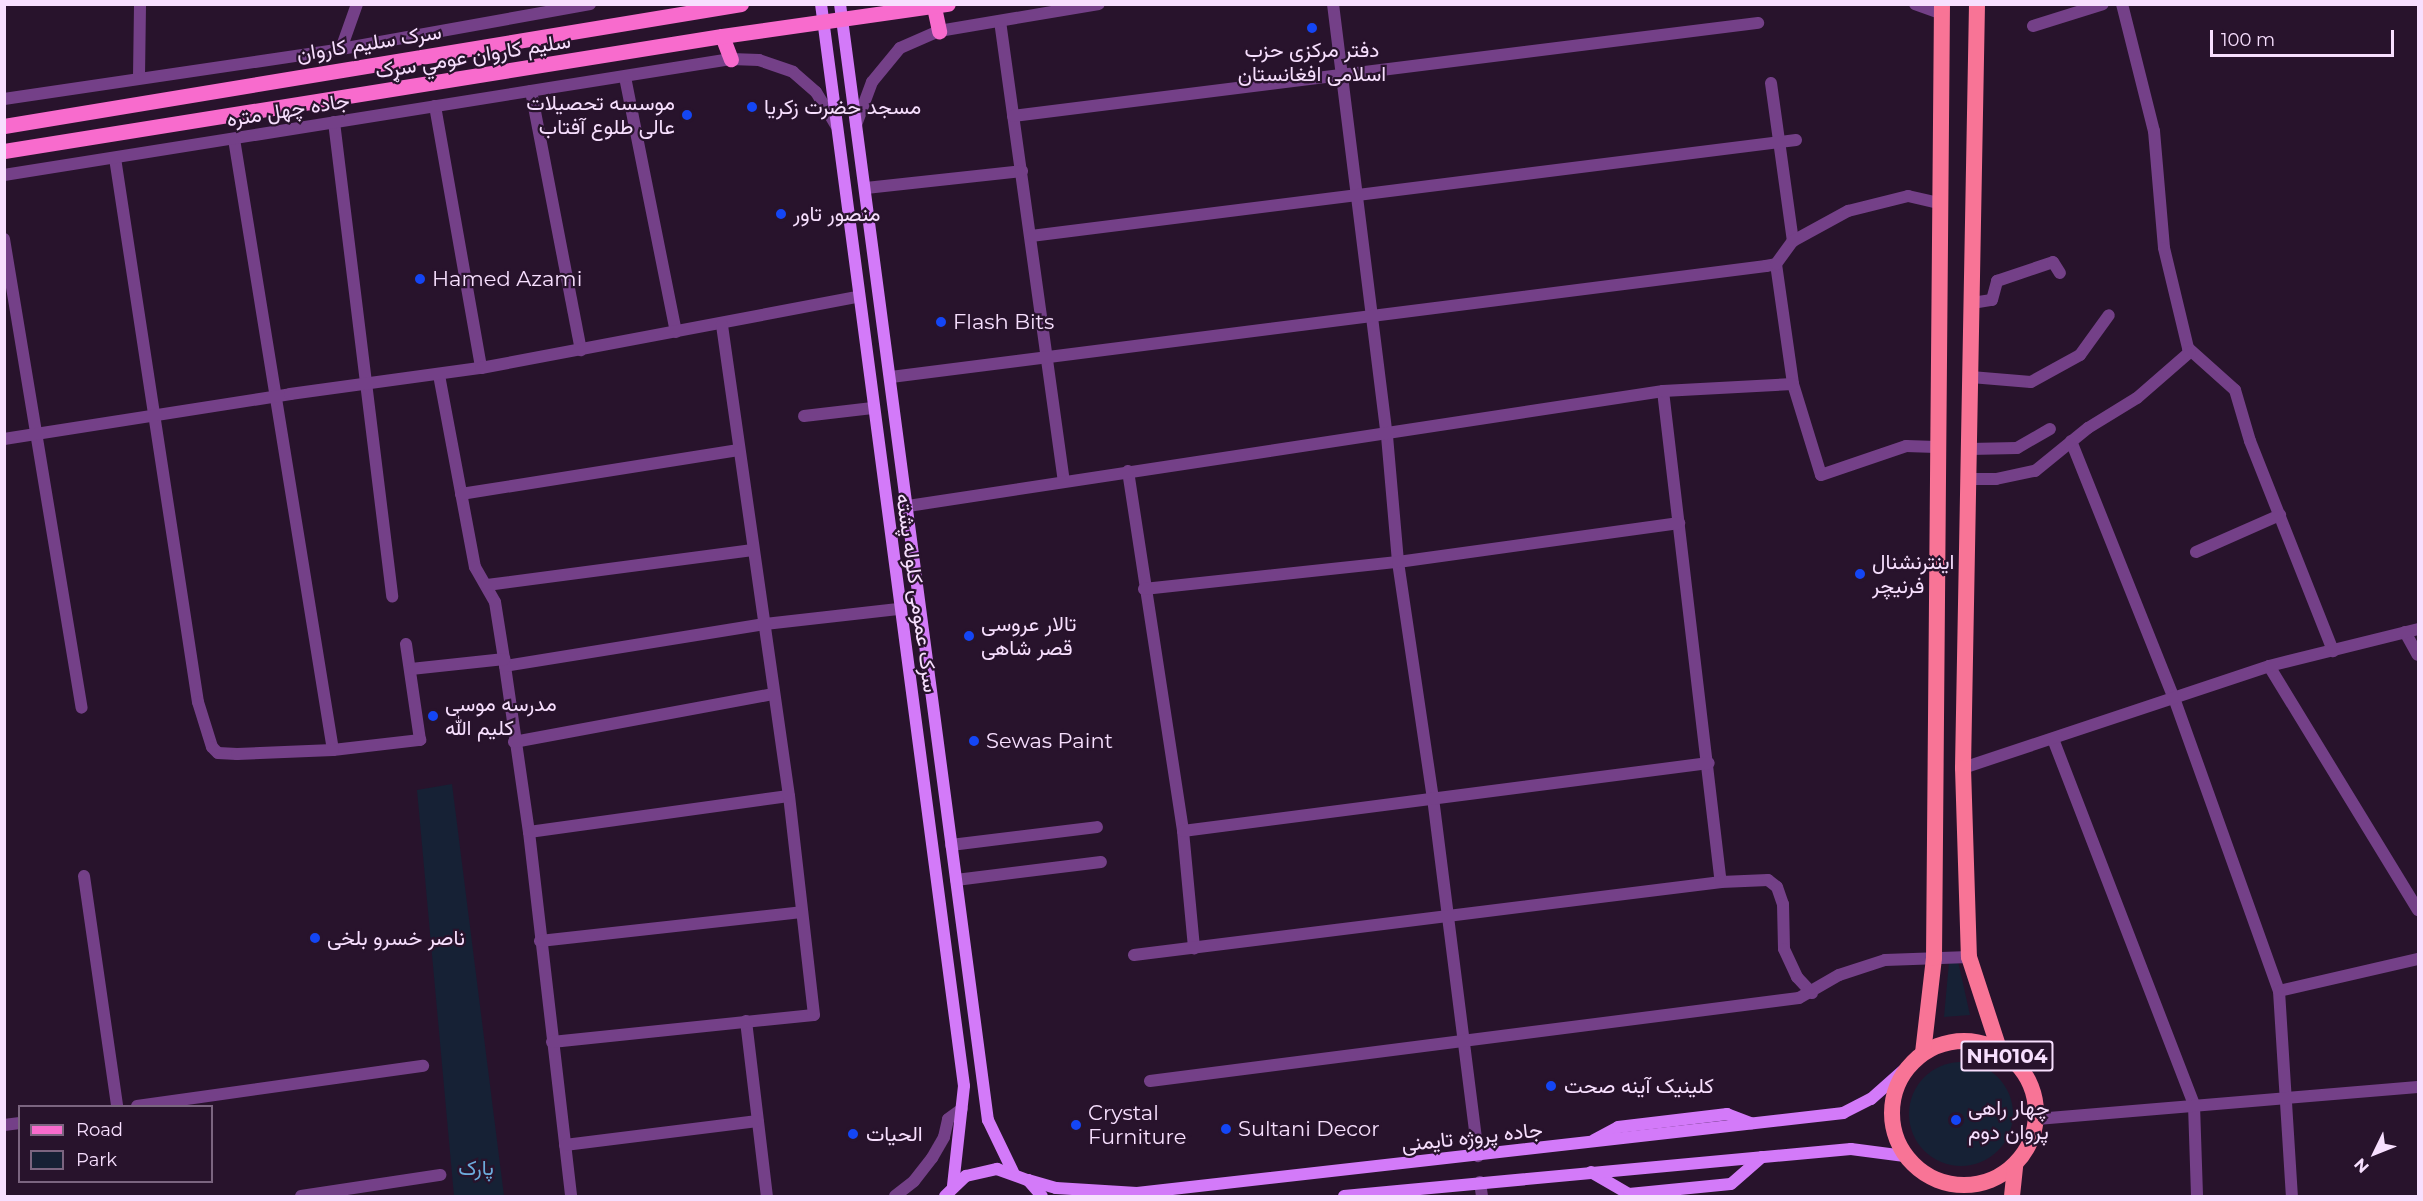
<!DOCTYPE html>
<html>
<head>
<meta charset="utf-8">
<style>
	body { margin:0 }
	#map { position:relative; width:2423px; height:1201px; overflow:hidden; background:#28132c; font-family:Montserrat,Vazirmatn,sans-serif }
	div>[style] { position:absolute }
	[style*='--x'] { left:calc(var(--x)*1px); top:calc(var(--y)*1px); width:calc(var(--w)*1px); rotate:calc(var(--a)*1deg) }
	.green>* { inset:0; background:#162135 }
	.round { border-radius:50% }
	.minor>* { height:12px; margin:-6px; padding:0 6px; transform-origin:6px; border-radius:6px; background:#744088 }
	.tertiary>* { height:12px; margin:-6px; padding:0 6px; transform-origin:6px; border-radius:6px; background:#744088 }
	.secondary>* { height:12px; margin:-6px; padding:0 6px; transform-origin:6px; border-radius:6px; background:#d37af9 }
	.primary>* { height:15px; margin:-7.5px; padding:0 7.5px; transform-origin:7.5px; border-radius:7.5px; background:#f86bcd }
	.trunk>* { height:16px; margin:-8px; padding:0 8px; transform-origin:8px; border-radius:8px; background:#f87496 }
	.trunk>.ring { margin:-8px; padding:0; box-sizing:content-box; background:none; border:16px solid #f87496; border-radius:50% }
	.dots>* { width:16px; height:16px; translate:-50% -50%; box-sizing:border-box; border:3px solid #28132c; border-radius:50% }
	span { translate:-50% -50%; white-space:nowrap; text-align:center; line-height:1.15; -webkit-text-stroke:4.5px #28132c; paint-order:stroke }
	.shield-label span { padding:2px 4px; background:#28132c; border:2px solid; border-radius:4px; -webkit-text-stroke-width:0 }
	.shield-label { font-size:20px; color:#f7dffe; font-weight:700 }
	.street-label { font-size:21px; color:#f7dffe }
	.poi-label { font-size:21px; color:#f7dffe }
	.right { translate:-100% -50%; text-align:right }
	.left { translate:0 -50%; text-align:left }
	.park-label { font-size:21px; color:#6cacdc }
	.frame { position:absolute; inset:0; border:6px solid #f7dffe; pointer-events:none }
	.legend { position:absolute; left:18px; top:1105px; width:195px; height:78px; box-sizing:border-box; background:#28132c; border:2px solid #7b6580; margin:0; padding:8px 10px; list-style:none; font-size:18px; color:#f7dffe }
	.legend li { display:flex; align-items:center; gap:12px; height:30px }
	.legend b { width:30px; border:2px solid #7b6580 }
	.north { position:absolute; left:2345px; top:1123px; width:60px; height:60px; -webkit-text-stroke:4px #28132c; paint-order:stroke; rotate:227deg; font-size:16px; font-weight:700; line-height:24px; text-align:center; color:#f7dffe }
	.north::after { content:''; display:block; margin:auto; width:21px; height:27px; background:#f7dffe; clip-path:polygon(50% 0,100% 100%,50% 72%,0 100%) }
	.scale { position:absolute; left:2210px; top:30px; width:184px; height:27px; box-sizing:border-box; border:3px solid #f7dffe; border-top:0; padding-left:8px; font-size:18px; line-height:21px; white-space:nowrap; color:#f7dffe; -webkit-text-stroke:4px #28132c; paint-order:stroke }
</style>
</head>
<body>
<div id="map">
	<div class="green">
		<i style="clip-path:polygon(452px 784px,504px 1196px,454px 1196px,417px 790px)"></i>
		<i style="clip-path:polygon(1958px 961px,1970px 1015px,1944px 1017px,1949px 962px)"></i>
		<i class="round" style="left:1909px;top:1062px;width:104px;height:104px"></i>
	</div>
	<div class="minor">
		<i style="--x:1333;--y:4;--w:435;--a:82.9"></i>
		<i style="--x:1387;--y:436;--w:126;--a:85"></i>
		<i style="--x:1398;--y:562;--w:239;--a:81.6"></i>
		<i style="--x:1433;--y:798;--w:361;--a:82.8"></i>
		<i style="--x:2122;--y:4;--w:131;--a:75.9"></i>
		<i style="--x:2154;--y:131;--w:117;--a:85.1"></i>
		<i style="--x:2164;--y:248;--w:103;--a:76.5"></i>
		<i style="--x:2188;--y:348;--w:63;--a:41.8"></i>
		<i style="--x:2235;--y:390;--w:53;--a:73.6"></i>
		<i style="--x:2250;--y:441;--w:226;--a:68.4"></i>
		<i style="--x:1000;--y:21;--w:465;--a:82.1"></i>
		<i style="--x:2033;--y:26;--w:73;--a:-17.4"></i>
		<i style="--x:341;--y:49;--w:48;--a:-70.4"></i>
		<i style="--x:139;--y:77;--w:73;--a:-89.2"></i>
		<i style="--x:625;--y:77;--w:260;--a:78.7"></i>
		<i style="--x:1771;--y:83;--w:160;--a:82.1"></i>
		<i style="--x:531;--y:91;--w:264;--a:79.1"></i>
		<i style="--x:435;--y:106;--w:266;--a:80"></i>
		<i style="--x:1013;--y:116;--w:751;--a:-7.12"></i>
		<i style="--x:334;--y:122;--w:478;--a:83"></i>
		<i style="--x:234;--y:139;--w:619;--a:80.8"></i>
		<i style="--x:333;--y:750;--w:88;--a:-6.6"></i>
		<i style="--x:420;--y:740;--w:97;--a:-98.3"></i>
		<i style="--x:115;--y:158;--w:550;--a:81.33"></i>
		<i style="--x:198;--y:702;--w:47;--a:72.7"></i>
		<i style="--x:212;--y:747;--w:8;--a:45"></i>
		<i style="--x:218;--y:753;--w:19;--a:3"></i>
		<i style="--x:237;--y:754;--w:96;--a:-2.4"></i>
		<i style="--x:866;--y:188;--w:157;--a:-6.2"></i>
		<i style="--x:1031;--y:236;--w:771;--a:-7.15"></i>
		<i style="--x:4;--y:239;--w:475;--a:80.6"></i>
		<i style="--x:1776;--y:264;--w:121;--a:81.9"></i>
		<i style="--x:1793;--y:384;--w:95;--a:72.9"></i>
		<i style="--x:1821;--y:475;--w:90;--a:-18.8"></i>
		<i style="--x:1906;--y:446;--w:30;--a:2"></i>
		<i style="--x:1972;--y:303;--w:20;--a:-9"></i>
		<i style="--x:1992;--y:300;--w:20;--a:-75"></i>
		<i style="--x:1997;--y:281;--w:59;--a:-18.7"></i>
		<i style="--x:2053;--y:262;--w:13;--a:58"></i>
		<i style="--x:439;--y:375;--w:195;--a:79.4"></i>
		<i style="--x:475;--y:567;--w:40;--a:60.3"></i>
		<i style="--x:495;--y:602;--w:58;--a:81"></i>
		<i style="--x:504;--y:659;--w:175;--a:81.8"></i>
		<i style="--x:529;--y:832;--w:366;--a:83.4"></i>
		<i style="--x:891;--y:377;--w:882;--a:-7.23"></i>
		<i style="--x:1766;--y:266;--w:10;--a:-11"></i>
		<i style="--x:1776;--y:264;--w:29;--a:-54"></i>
		<i style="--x:1793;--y:241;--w:63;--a:-28.6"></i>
		<i style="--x:1848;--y:211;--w:62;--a:-14"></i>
		<i style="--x:1908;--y:196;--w:32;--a:13"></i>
		<i style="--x:1971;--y:377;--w:60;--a:4.8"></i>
		<i style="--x:2031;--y:382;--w:56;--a:-28.9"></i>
		<i style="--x:2080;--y:355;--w:49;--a:-54.1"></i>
		<i style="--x:1663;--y:391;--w:494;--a:83.3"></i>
		<i style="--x:804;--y:416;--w:69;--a:-6.6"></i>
		<i style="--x:4;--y:439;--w:290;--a:-8.9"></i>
		<i style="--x:290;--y:394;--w:193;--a:-7.8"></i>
		<i style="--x:481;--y:368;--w:384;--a:-10.7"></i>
		<i style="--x:2071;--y:441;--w:277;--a:68.2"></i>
		<i style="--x:2174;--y:698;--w:311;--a:70.3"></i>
		<i style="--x:2279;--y:991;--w:205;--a:86.4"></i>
		<i style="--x:1970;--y:449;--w:47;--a:-1.2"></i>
		<i style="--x:2017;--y:448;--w:38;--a:-30"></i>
		<i style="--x:1128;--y:471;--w:364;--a:81.3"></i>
		<i style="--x:1183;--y:831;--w:118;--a:84.6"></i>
		<i style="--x:1968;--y:479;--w:28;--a:0"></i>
		<i style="--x:1996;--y:479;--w:40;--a:-12"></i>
		<i style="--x:2035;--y:471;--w:68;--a:-39.1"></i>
		<i style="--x:2088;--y:428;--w:57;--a:-31.5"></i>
		<i style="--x:2137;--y:398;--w:70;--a:-41"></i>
		<i style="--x:461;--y:494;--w:281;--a:-9"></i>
		<i style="--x:908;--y:506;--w:764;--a:-8.66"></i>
		<i style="--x:1663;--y:391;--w:130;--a:-3.1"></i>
		<i style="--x:2196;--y:552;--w:92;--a:-23.8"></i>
		<i style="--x:487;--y:585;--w:268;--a:-7.5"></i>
		<i style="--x:1144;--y:589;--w:255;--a:-6.1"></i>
		<i style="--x:1398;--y:562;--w:284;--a:-7.9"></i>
		<i style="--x:2405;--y:632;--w:26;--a:61"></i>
		<i style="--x:505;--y:666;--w:263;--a:-9.2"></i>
		<i style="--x:765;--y:624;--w:134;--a:-6.4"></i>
		<i style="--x:2269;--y:666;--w:286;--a:58.6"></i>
		<i style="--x:411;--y:669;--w:94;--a:-6.1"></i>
		<i style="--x:2053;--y:739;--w:392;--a:68.9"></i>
		<i style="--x:2194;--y:1105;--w:91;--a:88.1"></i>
		<i style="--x:514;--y:742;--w:264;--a:-10.5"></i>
		<i style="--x:1963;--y:768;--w:323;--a:-18.4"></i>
		<i style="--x:2269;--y:666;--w:154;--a:-13.9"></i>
		<i style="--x:1183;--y:831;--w:530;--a:-7.37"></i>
		<i style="--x:529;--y:832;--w:262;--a:-7.9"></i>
		<i style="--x:951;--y:845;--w:147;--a:-7"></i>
		<i style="--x:84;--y:876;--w:232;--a:81.8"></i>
		<i style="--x:956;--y:880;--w:146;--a:-7.1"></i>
		<i style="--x:540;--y:941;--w:263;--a:-6.3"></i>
		<i style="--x:1134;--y:955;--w:592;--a:-7.09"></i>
		<i style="--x:1721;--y:882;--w:47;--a:-2.4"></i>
		<i style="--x:1768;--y:880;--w:11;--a:38"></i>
		<i style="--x:1777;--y:887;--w:18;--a:71"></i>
		<i style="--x:1783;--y:904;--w:45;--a:88.7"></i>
		<i style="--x:1784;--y:949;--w:31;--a:65"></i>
		<i style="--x:1797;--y:977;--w:22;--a:47"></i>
		<i style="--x:2279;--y:991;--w:143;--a:-13"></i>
		<i style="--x:746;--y:1021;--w:176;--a:83.2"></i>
		<i style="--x:552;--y:1042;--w:263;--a:-5.9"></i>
		<i style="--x:814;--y:1015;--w:220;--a:-96.5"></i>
		<i style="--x:789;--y:796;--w:476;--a:-98.1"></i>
		<i style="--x:1150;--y:1081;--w:654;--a:-7.29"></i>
		<i style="--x:1799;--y:998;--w:46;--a:-29.9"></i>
		<i style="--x:1839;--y:975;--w:48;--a:-18.1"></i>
		<i style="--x:1885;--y:960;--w:84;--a:-2"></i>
		<i style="--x:137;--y:1106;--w:289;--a:-8"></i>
		<i style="--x:2037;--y:1119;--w:382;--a:-4.8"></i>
		<i style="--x:4;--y:1125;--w:16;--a:-7"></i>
		<i style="--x:565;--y:1145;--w:194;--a:-7.1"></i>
		<i style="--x:1480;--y:1182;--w:14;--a:82"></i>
		<i style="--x:301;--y:1196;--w:141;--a:-8.6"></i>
		<i style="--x:895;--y:1196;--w:24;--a:-38"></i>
		<i style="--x:914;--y:1181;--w:29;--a:-52"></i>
		<i style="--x:932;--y:1158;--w:24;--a:-60"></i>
		<i style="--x:944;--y:1137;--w:18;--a:-77"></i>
		<i style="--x:948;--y:1119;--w:17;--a:-36"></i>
	</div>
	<div class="tertiary">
		<i style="--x:1915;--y:4;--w:29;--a:20"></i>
		<i style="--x:4;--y:99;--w:341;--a:-8.4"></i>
		<i style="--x:341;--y:49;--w:253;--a:-10.2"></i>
		<i style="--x:856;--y:125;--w:46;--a:-69.6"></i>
		<i style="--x:872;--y:82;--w:44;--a:-50.5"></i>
		<i style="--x:900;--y:48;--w:43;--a:-23.6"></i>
		<i style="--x:939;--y:31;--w:162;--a:-9.6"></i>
		<i style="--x:4;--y:175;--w:736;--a:-9.07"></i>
		<i style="--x:731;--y:59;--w:28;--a:2"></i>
		<i style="--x:759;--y:60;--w:36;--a:19"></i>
		<i style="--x:793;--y:72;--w:30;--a:41"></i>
		<i style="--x:816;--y:92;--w:39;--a:59"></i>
	</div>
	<div class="secondary">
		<i style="--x:821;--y:4;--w:1091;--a:82.47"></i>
		<i style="--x:964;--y:1086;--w:101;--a:96.3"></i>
		<i style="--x:840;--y:4;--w:1126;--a:82.45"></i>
		<i style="--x:988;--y:1120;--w:58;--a:64.3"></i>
		<i style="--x:1594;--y:1140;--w:27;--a:-28"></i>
		<i style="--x:1618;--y:1127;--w:110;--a:-6.8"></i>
		<i style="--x:1727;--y:1114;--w:26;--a:21"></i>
		<i style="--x:1591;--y:1172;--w:44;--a:30.1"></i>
		<i style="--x:1629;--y:1194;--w:102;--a:-5.6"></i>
		<i style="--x:1731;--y:1184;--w:41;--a:-41.1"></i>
		<i style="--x:1028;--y:1180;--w:29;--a:16"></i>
		<i style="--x:1056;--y:1188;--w:81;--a:3.5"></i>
		<i style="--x:1137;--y:1193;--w:711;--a:-6.46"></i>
		<i style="--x:1843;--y:1113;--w:31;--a:-27"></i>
		<i style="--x:1871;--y:1099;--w:47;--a:-41.5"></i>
		<i style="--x:945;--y:1196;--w:29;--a:-44"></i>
		<i style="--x:966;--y:1176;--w:32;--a:-13"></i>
		<i style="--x:997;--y:1169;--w:33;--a:20"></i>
		<i style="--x:1028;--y:1180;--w:21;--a:49"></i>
		<i style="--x:1344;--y:1196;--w:509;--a:-5.3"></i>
		<i style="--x:1851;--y:1149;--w:54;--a:7.4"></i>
	</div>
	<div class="primary">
		<i style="--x:934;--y:7;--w:25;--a:78"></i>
		<i style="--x:722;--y:36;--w:25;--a:69"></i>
		<i style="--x:4;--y:126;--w:747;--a:-9.4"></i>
		<i style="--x:4;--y:151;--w:727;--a:-9.1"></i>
		<i style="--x:722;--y:36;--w:228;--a:-8.1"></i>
	</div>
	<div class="trunk">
		<i style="--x:1977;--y:4;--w:764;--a:91.05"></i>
		<i style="--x:1963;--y:768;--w:189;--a:88.2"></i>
		<i style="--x:1969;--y:957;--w:97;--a:71.9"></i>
		<i class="ring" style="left:1892px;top:1041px;width:128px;height:128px"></i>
		<i style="--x:1923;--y:1053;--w:96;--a:-83.4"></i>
		<i style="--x:1934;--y:958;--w:954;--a:-89.52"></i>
		<i style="--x:2012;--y:1196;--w:30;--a:-84"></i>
	</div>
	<div class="dots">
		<i style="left:1312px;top:28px;background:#1446f5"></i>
		<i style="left:752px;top:107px;background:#1446f5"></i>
		<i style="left:687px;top:115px;background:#1446f5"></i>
		<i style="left:781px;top:214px;background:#1446f5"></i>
		<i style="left:420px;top:279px;background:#1446f5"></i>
		<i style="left:941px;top:322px;background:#1446f5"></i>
		<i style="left:1860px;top:574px;background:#1446f5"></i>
		<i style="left:969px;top:636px;background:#1446f5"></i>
		<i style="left:433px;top:716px;background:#1446f5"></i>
		<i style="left:974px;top:741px;background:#1446f5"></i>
		<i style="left:315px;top:938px;background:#1446f5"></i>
		<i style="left:1551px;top:1086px;background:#1446f5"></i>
		<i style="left:1956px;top:1120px;background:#1446f5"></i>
		<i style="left:1076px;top:1125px;background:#1446f5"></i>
		<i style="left:1226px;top:1129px;background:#1446f5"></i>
		<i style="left:853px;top:1134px;background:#1446f5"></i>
	</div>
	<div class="shield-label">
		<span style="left:2007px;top:1056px">NH0104</span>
	</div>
	<div class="street-label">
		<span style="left:369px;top:43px;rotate:-9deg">سرک سلیم کاروان</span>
		<span style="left:473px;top:56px;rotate:-9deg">سلیم کاروان عومي سړک</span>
		<span style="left:288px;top:110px;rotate:-9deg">جاده چهل متره</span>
		<span style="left:917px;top:593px;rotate:82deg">سرک عمومی کلوله پشته</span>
		<span style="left:1472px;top:1137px;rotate:-6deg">جاده پروژه تایمنی</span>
	</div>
	<div class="poi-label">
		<span style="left:1312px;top:62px">دفتر مرکزی حزب<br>اسلامی افغانستان</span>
		<span class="right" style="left:675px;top:115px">موسسه تحصیلات<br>عالی طلوع آفتاب</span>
		<span class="left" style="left:764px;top:107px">مسجد حضرت زکریا</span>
		<span class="left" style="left:793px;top:214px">منصور تاور</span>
		<span class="left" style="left:432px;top:279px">Hamed Azami</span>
		<span class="left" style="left:953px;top:322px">Flash Bits</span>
		<span class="left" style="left:1872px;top:574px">اینترنشنال<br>فرنیچر</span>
		<span class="left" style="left:981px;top:636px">تالار عروسی<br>قصر شاهی</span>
		<span class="left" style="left:445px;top:716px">مدرسه موسی<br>کلیم الله</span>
		<span class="left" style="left:986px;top:741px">Sewas Paint</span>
		<span class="left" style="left:327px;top:938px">ناصر خسرو بلخی</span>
		<span class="left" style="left:1564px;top:1086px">کلینیک آینه صحت</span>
		<span class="left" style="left:1968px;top:1120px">چهار راهی<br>پروان دوم</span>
		<span class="left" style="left:1088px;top:1125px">Crystal<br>Furniture</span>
		<span class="left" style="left:1238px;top:1129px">Sultani Decor</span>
		<span class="left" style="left:866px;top:1134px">الحیات</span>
	</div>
	<div class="park-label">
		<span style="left:476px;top:1168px">پارک</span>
	</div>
	<div class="frame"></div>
	<ul class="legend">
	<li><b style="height:8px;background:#f86bcd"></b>Road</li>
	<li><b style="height:16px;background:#162135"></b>Park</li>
	</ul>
	<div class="north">N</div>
	<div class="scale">100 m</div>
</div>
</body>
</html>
